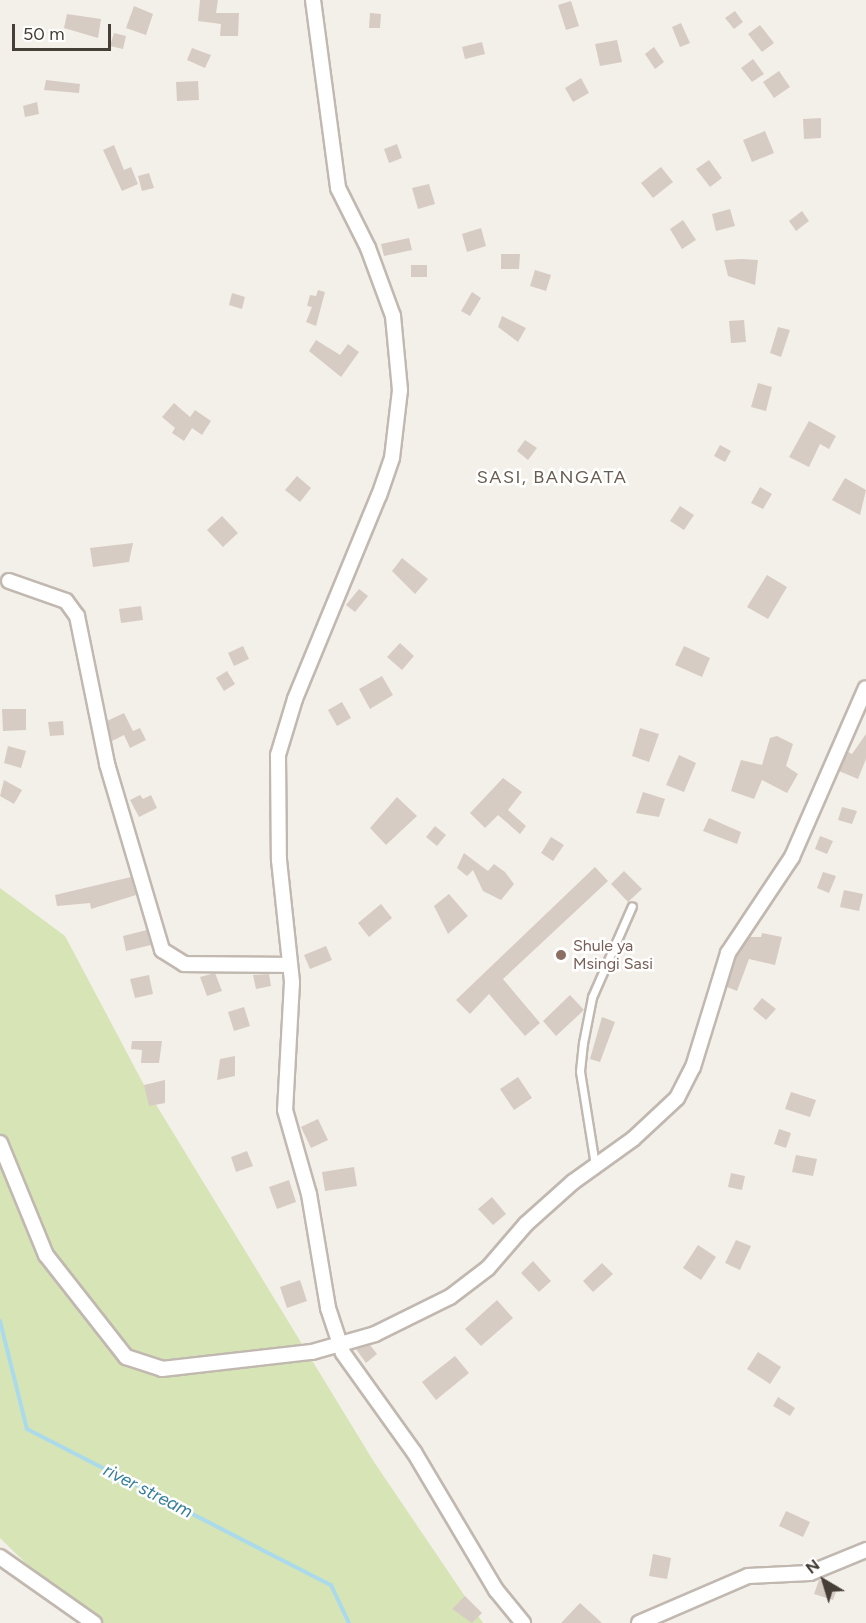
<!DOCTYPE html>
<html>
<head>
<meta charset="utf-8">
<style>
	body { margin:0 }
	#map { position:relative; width:866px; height:1623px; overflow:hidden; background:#f3efe9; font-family:Figtree,sans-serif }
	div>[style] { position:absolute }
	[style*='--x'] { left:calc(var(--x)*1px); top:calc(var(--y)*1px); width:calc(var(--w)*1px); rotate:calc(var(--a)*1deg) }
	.green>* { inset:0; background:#d6e4b6 }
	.stream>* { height:4px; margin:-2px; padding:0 2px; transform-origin:2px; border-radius:2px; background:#abdaeb }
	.building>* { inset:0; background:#d7ccc3 }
	.roads { filter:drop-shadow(2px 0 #c1b8b0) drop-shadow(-2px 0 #c1b8b0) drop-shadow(0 2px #c1b8b0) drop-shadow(0 -2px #c1b8b0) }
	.service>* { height:7px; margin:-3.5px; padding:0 3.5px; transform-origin:3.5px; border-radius:3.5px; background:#fff }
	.minor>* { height:14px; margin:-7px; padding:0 7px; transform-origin:7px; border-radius:7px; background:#fff }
	.dots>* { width:16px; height:16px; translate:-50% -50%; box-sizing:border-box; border:3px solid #fff; border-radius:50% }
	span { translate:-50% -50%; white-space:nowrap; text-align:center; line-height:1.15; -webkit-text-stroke:5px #fff; paint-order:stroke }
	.education-label { font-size:16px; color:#785e54 }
	.left { translate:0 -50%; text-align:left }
	.neighbourhood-label { font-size:18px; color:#685b50; letter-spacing:1.5px }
	.water-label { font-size:18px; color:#367f9b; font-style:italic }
	.north { position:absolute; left:794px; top:1551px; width:60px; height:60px; -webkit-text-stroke:4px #fff; paint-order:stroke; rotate:322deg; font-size:16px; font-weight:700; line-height:24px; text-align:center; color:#463f38 }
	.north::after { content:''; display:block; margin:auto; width:21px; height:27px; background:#463f38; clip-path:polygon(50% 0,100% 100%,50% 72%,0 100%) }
	.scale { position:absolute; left:12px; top:24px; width:99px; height:27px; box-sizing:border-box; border:3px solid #463f38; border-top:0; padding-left:8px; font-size:18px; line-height:21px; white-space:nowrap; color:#463f38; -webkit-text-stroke:4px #fff; paint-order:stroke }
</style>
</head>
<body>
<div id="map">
	<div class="green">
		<i style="clip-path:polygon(0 888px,65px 936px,144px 1085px,374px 1462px,483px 1623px,87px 1623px,0 1538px)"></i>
	</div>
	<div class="stream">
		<i style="--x:0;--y:1321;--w:111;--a:76"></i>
		<i style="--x:27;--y:1429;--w:342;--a:27.2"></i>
		<i style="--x:331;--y:1585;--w:42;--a:64.7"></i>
	</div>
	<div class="building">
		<i style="clip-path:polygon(200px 0,218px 0,216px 13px,239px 13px,238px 36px,220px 36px,221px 24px,198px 21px)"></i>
		<i style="clip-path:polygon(571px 1px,579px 26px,566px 30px,558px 5px)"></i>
		<i style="clip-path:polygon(134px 6px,153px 14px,146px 35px,126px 28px)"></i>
		<i style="clip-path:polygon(735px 11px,743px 22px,734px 29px,725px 18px)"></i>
		<i style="clip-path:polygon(370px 13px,381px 14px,380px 28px,369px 28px)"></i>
		<i style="clip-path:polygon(67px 14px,101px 19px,98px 38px,64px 28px)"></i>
		<i style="clip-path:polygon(681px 23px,690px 43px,680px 47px,672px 27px)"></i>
		<i style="clip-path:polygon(760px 25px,774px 43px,762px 52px,748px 34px)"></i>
		<i style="clip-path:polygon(114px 33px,126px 36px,123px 49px,110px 46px)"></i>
		<i style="clip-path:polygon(617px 40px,622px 62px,600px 66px,595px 44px)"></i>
		<i style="clip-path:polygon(482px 42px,485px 54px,465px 59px,462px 47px)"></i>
		<i style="clip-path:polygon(654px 47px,664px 62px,655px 69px,645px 54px)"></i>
		<i style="clip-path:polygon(192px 48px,211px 55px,205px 68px,187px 60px)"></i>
		<i style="clip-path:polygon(753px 59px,764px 74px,752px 82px,741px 68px)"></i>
		<i style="clip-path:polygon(779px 71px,790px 87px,774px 98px,763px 82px)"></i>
		<i style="clip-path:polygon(581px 78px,589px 93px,573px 102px,565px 88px)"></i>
		<i style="clip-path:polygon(46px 80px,80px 84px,79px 93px,44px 90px)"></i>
		<i style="clip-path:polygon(198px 81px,199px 100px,177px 101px,176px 82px)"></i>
		<i style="clip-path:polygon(37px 102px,39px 114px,25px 117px,23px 106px)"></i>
		<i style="clip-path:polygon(821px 118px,821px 138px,804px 139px,803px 119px)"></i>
		<i style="clip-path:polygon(765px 131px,774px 153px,752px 162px,743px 140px)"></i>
		<i style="clip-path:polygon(397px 144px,402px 158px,389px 163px,384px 149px)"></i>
		<i style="clip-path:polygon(114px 145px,124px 170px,131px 167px,138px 184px,122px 191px,103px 150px)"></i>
		<i style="clip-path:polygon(709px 160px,722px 178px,710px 187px,696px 169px)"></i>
		<i style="clip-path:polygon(661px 167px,673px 182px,653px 198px,641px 183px)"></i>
		<i style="clip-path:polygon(149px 173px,154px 188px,142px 191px,138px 176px)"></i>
		<i style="clip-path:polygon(429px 184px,435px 204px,418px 209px,412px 188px)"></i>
		<i style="clip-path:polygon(730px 209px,735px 226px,716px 231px,712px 214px)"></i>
		<i style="clip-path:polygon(802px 211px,809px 221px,796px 231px,789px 221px)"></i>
		<i style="clip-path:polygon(683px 220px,696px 240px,682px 249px,670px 229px)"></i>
		<i style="clip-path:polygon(481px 228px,486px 246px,467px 252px,462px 234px)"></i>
		<i style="clip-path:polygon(409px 238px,412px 250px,384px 256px,381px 244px)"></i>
		<i style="clip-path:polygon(501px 254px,520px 254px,519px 269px,501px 269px)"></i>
		<i style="clip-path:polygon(742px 259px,758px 260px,755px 285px,728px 276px,724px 260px)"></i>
		<i style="clip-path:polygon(411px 265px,427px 265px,427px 277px,411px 277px)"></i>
		<i style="clip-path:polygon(535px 270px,551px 275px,546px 291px,530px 286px)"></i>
		<i style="clip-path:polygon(318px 290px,325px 292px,316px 326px,306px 322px,312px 307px,307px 306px,310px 295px,316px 296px)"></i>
		<i style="clip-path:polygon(472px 292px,481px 298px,470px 316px,461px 311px)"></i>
		<i style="clip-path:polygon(232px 293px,245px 297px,242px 309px,229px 305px)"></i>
		<i style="clip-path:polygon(502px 316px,526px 328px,518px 342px,498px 327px)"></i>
		<i style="clip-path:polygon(744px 320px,746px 342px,731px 343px,729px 321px)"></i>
		<i style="clip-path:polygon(778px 327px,790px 330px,781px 357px,770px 353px)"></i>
		<i style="clip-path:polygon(316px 340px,340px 355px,348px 344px,359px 352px,341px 377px,309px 351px)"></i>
		<i style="clip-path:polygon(758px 383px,772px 387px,766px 411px,751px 407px)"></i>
		<i style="clip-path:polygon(174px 403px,190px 417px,195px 410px,211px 421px,202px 435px,192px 428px,184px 441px,172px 433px,175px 428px,162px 417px)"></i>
		<i style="clip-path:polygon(809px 421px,836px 436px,829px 449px,820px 444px,809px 467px,789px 457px)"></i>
		<i style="clip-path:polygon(525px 440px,537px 448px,528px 460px,517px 451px)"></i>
		<i style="clip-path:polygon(720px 445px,731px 451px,725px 462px,714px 456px)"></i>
		<i style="clip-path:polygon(297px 476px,311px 488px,300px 502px,285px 490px)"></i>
		<i style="clip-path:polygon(845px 478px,866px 490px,860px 515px,832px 500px)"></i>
		<i style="clip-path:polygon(760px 487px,772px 494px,763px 509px,751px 503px)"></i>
		<i style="clip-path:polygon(680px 506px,694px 515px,684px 530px,670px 521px)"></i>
		<i style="clip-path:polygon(222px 516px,238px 533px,223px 547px,207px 530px)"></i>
		<i style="clip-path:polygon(133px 543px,129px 562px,93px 567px,90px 548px)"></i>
		<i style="clip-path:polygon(402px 558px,428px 579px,415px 594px,392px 571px)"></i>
		<i style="clip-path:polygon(767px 575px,787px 587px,768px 619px,747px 607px)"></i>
		<i style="clip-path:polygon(359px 589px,368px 596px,355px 612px,346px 605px)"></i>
		<i style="clip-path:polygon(141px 606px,143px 620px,121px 623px,119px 609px)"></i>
		<i style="clip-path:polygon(400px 643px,414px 656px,402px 670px,387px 657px)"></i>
		<i style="clip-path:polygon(243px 646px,249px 659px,234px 666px,228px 653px)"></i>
		<i style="clip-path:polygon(684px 646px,710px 658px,702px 677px,675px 665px)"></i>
		<i style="clip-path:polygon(227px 671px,235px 684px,224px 691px,216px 678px)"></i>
		<i style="clip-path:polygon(382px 676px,393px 695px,370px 709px,359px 689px)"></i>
		<i style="clip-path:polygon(342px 702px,351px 718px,337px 726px,328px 710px)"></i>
		<i style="clip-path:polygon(2px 709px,26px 709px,26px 730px,3px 731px)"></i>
		<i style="clip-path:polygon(124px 713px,133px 731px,140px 728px,146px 740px,130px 748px,124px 735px,112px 741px,107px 721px)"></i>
		<i style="clip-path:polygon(63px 721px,64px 735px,50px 736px,48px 722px)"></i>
		<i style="clip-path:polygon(640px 728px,659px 734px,649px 762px,632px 756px)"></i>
		<i style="clip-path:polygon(866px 734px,866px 759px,858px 779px,839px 771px,848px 752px,852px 754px)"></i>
		<i style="clip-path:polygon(777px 736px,793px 744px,786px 766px,798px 774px,787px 793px,762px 780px,754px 799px,731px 791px,741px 760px,762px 765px,770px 738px)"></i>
		<i style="clip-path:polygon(8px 746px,26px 751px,21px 768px,4px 763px)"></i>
		<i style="clip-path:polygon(679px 755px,696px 763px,684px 792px,666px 785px)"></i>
		<i style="clip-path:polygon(503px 778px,522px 792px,508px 810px,526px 826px,520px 834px,498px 815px,485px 828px,470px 813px)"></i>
		<i style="clip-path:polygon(4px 780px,22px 790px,14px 804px,0 796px)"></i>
		<i style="clip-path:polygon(643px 792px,665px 799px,659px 817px,636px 813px)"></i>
		<i style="clip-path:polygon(140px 795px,143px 799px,151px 795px,157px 808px,139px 817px,130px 800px)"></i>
		<i style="clip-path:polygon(397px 797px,417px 816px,386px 845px,370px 828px)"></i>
		<i style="clip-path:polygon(842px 807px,857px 811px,852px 824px,838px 820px)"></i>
		<i style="clip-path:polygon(709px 818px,741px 832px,737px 844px,703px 831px)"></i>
		<i style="clip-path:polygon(435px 826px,446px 835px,437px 846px,426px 837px)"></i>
		<i style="clip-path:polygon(820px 836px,833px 841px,827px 854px,815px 849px)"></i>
		<i style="clip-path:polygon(551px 837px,564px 845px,553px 861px,541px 853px)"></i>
		<i style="clip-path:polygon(464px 853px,488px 871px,494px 864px,505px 872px,514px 884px,501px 900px,483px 891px,473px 870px,467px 876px,457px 868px)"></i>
		<i style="clip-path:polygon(595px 867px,608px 881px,503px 979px,540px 1023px,525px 1036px,489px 994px,470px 1014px,456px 1000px)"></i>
		<i style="clip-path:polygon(624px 871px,642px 889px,628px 902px,611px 884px)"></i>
		<i style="clip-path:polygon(823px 872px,836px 876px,829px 893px,817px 888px)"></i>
		<i style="clip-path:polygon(131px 877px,136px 895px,91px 909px,90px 903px,57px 906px,55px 895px)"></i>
		<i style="clip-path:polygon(844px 890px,863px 894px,859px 911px,840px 907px)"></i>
		<i style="clip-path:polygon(449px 894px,468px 916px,448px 934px,434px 906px)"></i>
		<i style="clip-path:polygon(381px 904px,392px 918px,369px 937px,358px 923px)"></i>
		<i style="clip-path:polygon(147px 930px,151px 945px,126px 951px,123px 936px)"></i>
		<i style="clip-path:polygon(762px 933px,782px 937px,775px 965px,749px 959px,737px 991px,727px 987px,737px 955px,749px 937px,761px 937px)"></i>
		<i style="clip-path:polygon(326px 946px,332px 960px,310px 969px,304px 955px)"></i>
		<i style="clip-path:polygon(215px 973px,222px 991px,207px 996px,200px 977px)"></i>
		<i style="clip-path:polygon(269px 974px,271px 986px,256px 989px,253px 975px)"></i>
		<i style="clip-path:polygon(149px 975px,153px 994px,135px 998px,130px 979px)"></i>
		<i style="clip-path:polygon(570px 995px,584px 1010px,556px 1036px,543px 1021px)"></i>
		<i style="clip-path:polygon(762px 998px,776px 1009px,766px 1020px,753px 1009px)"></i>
		<i style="clip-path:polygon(244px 1007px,250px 1026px,234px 1031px,228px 1012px)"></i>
		<i style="clip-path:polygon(602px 1017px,615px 1022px,600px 1062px,590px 1059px)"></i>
		<i style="clip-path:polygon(132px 1041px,162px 1041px,159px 1063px,141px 1063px,142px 1050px,131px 1049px)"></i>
		<i style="clip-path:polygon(235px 1056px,235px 1076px,217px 1080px,220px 1059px)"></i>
		<i style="clip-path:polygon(518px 1077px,532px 1098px,514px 1110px,500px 1089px)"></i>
		<i style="clip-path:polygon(165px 1080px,165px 1103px,149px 1106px,144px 1085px)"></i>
		<i style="clip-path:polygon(791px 1092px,816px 1100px,810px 1117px,785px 1109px)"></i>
		<i style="clip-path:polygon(318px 1119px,328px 1140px,311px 1148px,301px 1127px)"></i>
		<i style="clip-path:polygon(779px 1129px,791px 1133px,786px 1148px,774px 1144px)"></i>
		<i style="clip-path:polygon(247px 1151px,253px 1166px,236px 1172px,231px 1157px)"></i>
		<i style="clip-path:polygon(796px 1155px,817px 1159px,813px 1176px,792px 1172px)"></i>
		<i style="clip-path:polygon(354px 1167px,357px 1186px,325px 1191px,322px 1172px)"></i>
		<i style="clip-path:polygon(731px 1173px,745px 1176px,742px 1190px,728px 1187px)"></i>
		<i style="clip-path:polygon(289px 1180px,296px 1202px,277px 1209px,269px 1187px)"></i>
		<i style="clip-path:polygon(492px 1197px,506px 1214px,493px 1225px,478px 1209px)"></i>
		<i style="clip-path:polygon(736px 1240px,751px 1246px,740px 1270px,725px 1263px)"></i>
		<i style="clip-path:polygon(698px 1245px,716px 1257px,701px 1280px,683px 1268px)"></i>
		<i style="clip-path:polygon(533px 1261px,551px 1281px,539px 1292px,521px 1273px)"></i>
		<i style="clip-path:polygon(602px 1263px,613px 1274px,593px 1292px,583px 1281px)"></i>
		<i style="clip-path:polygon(300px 1280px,307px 1301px,287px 1308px,280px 1287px)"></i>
		<i style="clip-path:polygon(497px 1300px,513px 1318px,481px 1346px,465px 1329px)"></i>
		<i style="clip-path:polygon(370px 1345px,377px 1354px,366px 1363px,356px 1349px)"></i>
		<i style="clip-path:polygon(758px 1352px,781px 1367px,770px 1384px,747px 1369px)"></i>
		<i style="clip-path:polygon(455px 1356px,469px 1373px,436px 1400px,422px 1382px)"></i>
		<i style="clip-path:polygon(778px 1397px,795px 1408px,790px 1416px,773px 1406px)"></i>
		<i style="clip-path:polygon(786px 1511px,810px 1522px,803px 1537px,779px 1526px)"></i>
		<i style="clip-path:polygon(653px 1554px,671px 1558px,667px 1579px,649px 1576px)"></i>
		<i style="clip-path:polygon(819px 1580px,838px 1586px,833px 1600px,814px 1594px)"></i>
		<i style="clip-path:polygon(465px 1596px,482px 1613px,472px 1623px,452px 1609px)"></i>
		<i style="clip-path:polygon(580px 1603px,602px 1623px,561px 1623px)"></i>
	</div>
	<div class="roads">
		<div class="service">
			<i style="--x:595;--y:1165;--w:95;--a:-99.1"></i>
			<i style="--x:580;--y:1071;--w:28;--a:-84"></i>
			<i style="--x:583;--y:1043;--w:47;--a:-78.9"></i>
			<i style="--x:592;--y:997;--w:99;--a:-66.3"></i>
		</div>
		<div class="minor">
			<i style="--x:313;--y:0;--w:190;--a:82.4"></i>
			<i style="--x:338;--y:188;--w:67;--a:63.4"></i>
			<i style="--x:368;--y:248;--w:72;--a:69.8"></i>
			<i style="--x:393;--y:316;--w:74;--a:84.6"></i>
			<i style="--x:400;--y:390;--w:68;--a:96.7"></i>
			<i style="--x:392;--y:458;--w:39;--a:109"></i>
			<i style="--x:379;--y:495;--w:221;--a:112.4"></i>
			<i style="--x:295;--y:699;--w:59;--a:106.9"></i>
			<i style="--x:278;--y:755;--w:105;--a:89.5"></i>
			<i style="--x:279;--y:860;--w:123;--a:83.9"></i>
			<i style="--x:292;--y:982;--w:128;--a:93.1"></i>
			<i style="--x:285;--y:1110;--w:87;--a:74.1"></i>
			<i style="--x:309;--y:1194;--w:116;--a:80.5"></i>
			<i style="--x:328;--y:1308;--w:47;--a:71.6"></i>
			<i style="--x:343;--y:1353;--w:122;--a:54.4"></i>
			<i style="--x:414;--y:1452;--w:161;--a:59.3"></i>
			<i style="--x:496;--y:1590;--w:43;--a:50.7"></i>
			<i style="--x:9;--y:581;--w:60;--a:19.3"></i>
			<i style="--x:66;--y:601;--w:19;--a:54"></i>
			<i style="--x:77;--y:616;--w:151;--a:78.5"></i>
			<i style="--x:107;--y:764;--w:194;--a:73.5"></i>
			<i style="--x:162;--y:950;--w:26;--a:32"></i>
			<i style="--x:184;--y:964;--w:106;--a:0.5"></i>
			<i style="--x:0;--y:1143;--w:121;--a:67.7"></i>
			<i style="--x:46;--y:1255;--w:130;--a:51.9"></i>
			<i style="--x:126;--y:1357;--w:38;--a:18"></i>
			<i style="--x:162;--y:1369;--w:151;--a:-6.5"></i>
			<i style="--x:312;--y:1352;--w:66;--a:-15.9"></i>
			<i style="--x:375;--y:1334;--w:84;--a:-26.3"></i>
			<i style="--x:450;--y:1297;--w:48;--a:-37.3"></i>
			<i style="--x:488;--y:1268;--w:58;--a:-49.2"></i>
			<i style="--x:526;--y:1224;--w:63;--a:-41.8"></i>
			<i style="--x:573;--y:1182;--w:74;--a:-35.6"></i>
			<i style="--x:633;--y:1139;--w:60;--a:-43"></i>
			<i style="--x:677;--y:1098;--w:35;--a:-63"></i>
			<i style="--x:693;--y:1067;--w:119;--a:-72.9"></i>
			<i style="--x:728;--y:953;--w:115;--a:-56.3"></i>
			<i style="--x:792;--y:857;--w:184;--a:-66.4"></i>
			<i style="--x:0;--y:1557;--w:115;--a:35.1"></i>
			<i style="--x:639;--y:1623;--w:119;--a:-23.3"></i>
			<i style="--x:748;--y:1576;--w:62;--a:-2.8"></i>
			<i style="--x:810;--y:1573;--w:61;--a:-22.3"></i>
		</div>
	</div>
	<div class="dots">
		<i style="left:561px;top:955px;background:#8d6e63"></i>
	</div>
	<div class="education-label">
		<span class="left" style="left:573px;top:955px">Shule ya<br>Msingi Sasi</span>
	</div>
	<div class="neighbourhood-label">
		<span style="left:552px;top:477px">SASI, BANGATA</span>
	</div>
	<div class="water-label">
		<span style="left:148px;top:1491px;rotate:27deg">river stream</span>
	</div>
	<div class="north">N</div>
	<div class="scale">50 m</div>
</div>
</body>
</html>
